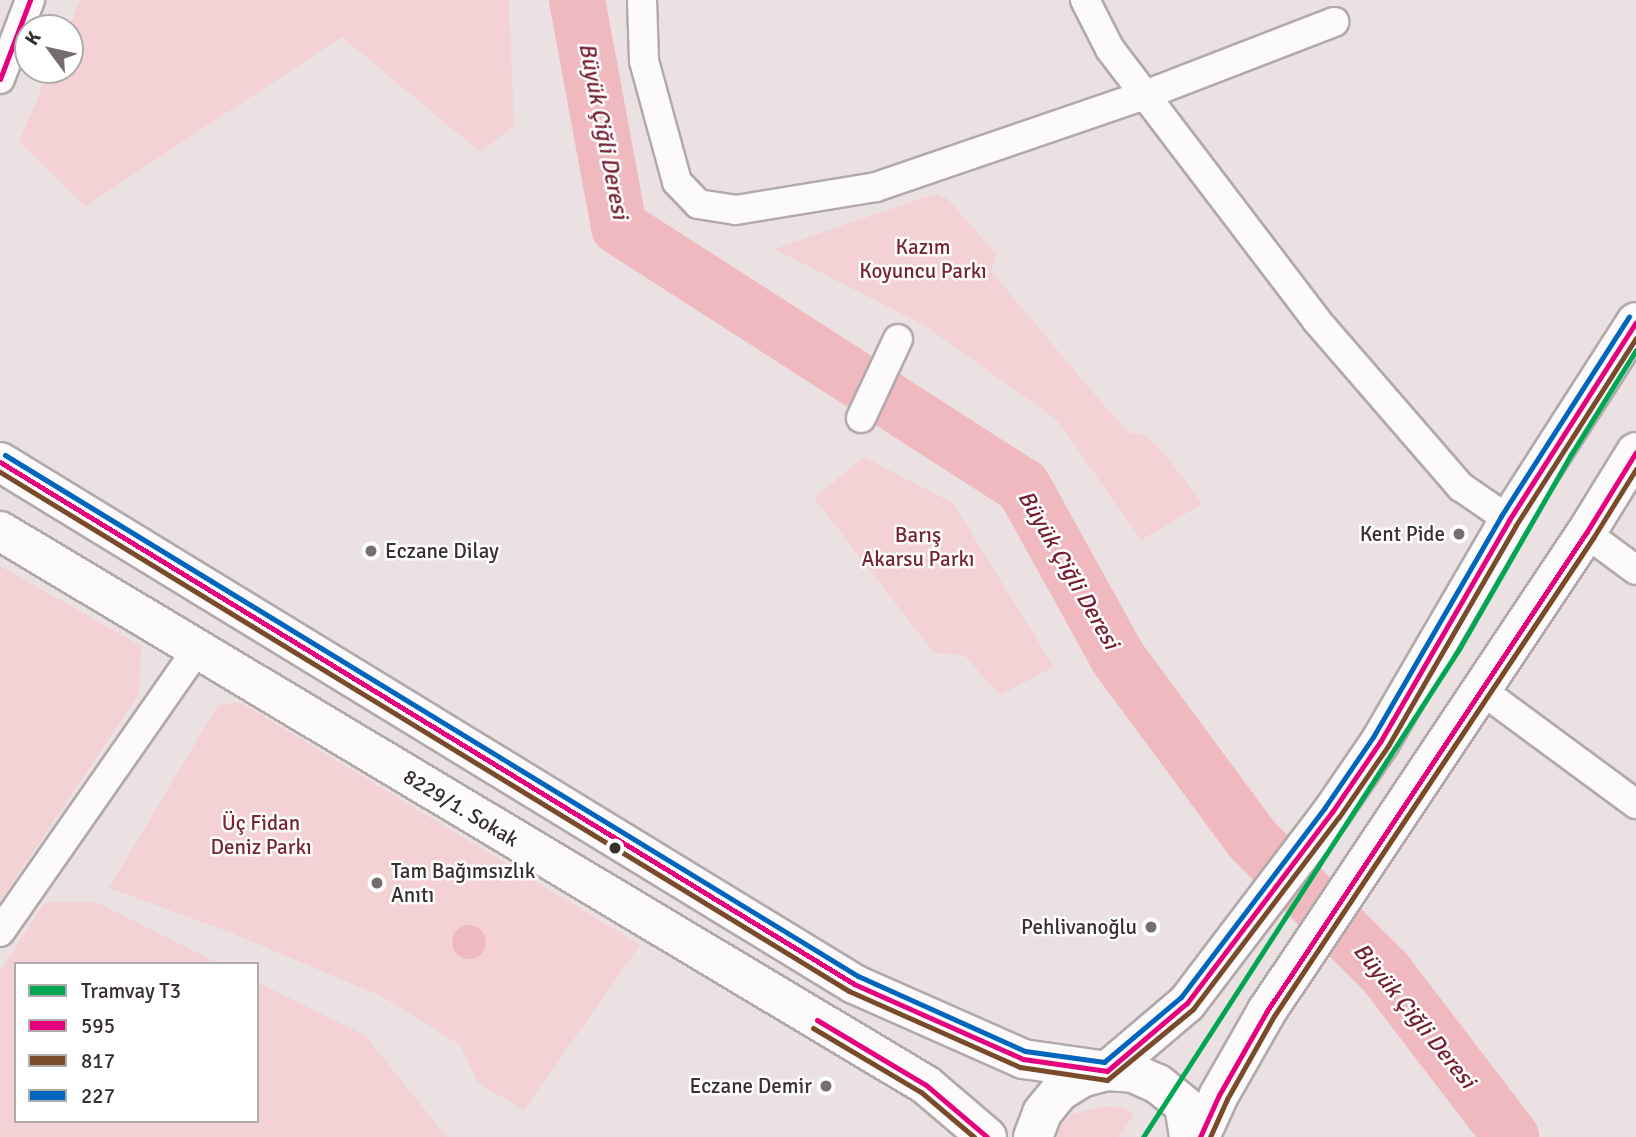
<!DOCTYPE html>
<html>
<head>
<meta charset="utf-8">
<style>
	body { margin:0 }
	#map { position:relative; width:1636px; height:1137px; overflow:hidden; background:#ece1e2; font-family:Signika,sans-serif }
	div>[style] { position:absolute }
	[style*='--x'] { left:calc(var(--x)*1px); top:calc(var(--y)*1px); width:calc(var(--w)*1px); rotate:calc(var(--a)*1deg) }
	.green>* { inset:0; background:#f4d1d5 }
	.water>* { inset:0; background:#f0b9c0 }
	.round { border-radius:50% }
	.river>* { height:56px; margin:-28px; padding:0 28px; transform-origin:28px; border-radius:28px; background:#f0b9c0 }
	.roads { filter:drop-shadow(2px 0 #b2a9aa) drop-shadow(-2px 0 #b2a9aa) drop-shadow(0 2px #b2a9aa) drop-shadow(0 -2px #b2a9aa) }
	.street>* { height:28px; margin:-14px; padding:0 14px; transform-origin:14px; border-radius:14px; background:#fcfafb }
	.secondary>* { height:38px; margin:-19px; padding:0 19px; transform-origin:19px; border-radius:19px; background:#fcfafb }
	.bus-1>* { height:5px; margin:-2.5px; padding:0 2.5px; transform-origin:2.5px; border-radius:2.5px; background:#e5007d }
	.bus-2>* { height:5px; margin:-2.5px; padding:0 2.5px; transform-origin:2.5px; border-radius:2.5px; background:#7a4b2a }
	.bus-3>* { height:5px; margin:-2.5px; padding:0 2.5px; transform-origin:2.5px; border-radius:2.5px; background:#0065bd }
	.tram-1>* { height:5px; margin:-2.5px; padding:0 2.5px; transform-origin:2.5px; border-radius:2.5px; background:#00a651 }
	.dots>* { width:19px; height:19px; translate:-50% -50%; box-sizing:border-box; border:4px solid #fff; border-radius:50% }
	span { translate:-50% -50%; white-space:nowrap; text-align:center; line-height:1.15; -webkit-text-stroke:5px #fff; paint-order:stroke }
	.park-label { font-size:21px; color:#782437 }
	.poi-label { font-size:21px; color:#372f30 }
	.right { translate:-100% -50%; text-align:right }
	.left { translate:0 -50%; text-align:left }
	.street-label { font-size:21px; color:#372f30 }
	.water-label { font-size:23px; color:#752135; font-style:italic }
	.legend { position:absolute; left:14px; top:962px; width:245px; height:161px; box-sizing:border-box; background:#fff; border:2px solid #afacac; margin:0; padding:9px 12px; list-style:none; font-size:21px; color:#372f30 }
	.legend li { display:flex; align-items:center; gap:14px; height:35px }
	.legend b { width:35px; border:2px solid #afacac }
	.north { position:absolute; left:14px; top:14px; width:70px; height:70px; box-sizing:border-box; background:#fff; border:2px solid #afacac; border-radius:50%; rotate:303deg; font-size:19px; font-weight:700; line-height:28px; text-align:center; color:#372f30 }
	.north::after { content:''; display:block; margin:auto; width:24px; height:32px; background:#766d6e; clip-path:polygon(50% 0,100% 100%,50% 72%,0 100%) }
</style>
</head>
<body>
<div id="map">
	<div class="green">
		<i style="clip-path:polygon(80px 0,509px 0,514px 126px,480px 152px,342px 37px,85px 206px,19px 141px,50px 70px,70px 70px,68px 28px)"></i>
		<i style="clip-path:polygon(935px 194px,948px 199px,996px 254px,991px 271px,1084px 382px,1129px 433px,1146px 435px,1172px 463px,1202px 504px,1141px 540px,1057px 420px,924px 325px,774px 249px)"></i>
		<i style="clip-path:polygon(864px 457px,953px 503px,1054px 667px,1000px 695px,964px 655px,934px 653px,814px 498px)"></i>
		<i style="clip-path:polygon(0 566px,141px 646px,139px 694px,0 901px)"></i>
		<i style="clip-path:polygon(240px 702px,640px 945px,524px 1110px,478px 1083px,460px 1045px,383px 997px,232px 933px,109px 888px,218px 705px)"></i>
		<i style="clip-path:polygon(45px 902px,96px 902px,220px 964px,16px 964px,16px 1121px,257px 1121px,257px 982px,365px 1035px,447px 1137px,0 1137px,0 972px)"></i>
		<i style="clip-path:polygon(1105px 1106px,1122px 1108px,1134px 1114px,1119px 1137px,1049px 1137px,1072px 1114px)"></i>
	</div>
	<div class="water">
		<i class="round" style="left:452px;top:925px;width:34px;height:34px"></i>
	</div>
	<div class="river">
		<i style="--x:577;--y:0;--w:231;--a:79.5"></i>
		<i style="--x:619;--y:227;--w:480;--a:32.7"></i>
		<i style="--x:1023;--y:486;--w:196;--a:61.1"></i>
		<i style="--x:1118;--y:658;--w:224;--a:53.5"></i>
		<i style="--x:1251;--y:838;--w:190;--a:45"></i>
		<i style="--x:1385;--y:972;--w:208;--a:52.6"></i>
	</div>
	<div class="roads">
		<div class="street">
			<i style="--x:642;--y:0;--w:61;--a:88.1"></i>
			<i style="--x:644;--y:61;--w:125;--a:74.7"></i>
			<i style="--x:677;--y:182;--w:30;--a:46"></i>
			<i style="--x:698;--y:204;--w:38;--a:9"></i>
			<i style="--x:736;--y:210;--w:142;--a:-9.3"></i>
			<i style="--x:876;--y:187;--w:284;--a:-18.9"></i>
			<i style="--x:1145;--y:95;--w:203;--a:-21.1"></i>
			<i style="--x:1085;--y:0;--w:55;--a:63"></i>
			<i style="--x:1110;--y:49;--w:342;--a:52.7"></i>
			<i style="--x:1317;--y:321;--w:220;--a:49.1"></i>
			<i style="--x:1461;--y:487;--w:58;--a:34.5"></i>
			<i style="--x:0;--y:79;--w:85;--a:-69.2"></i>
			<i style="--x:861;--y:418;--w:87;--a:-64.9"></i>
			<i style="--x:1586;--y:533;--w:62;--a:36.5"></i>
			<i style="--x:1480;--y:689;--w:194;--a:36.4"></i>
			<i style="--x:0;--y:932;--w:344;--a:-55.1"></i>
		</div>
		<div class="secondary">
			<i style="--x:0;--y:462;--w:1001;--a:31.43"></i>
			<i style="--x:854;--y:984;--w:185;--a:23.9"></i>
			<i style="--x:1023;--y:1059;--w:85;--a:8.1"></i>
			<i style="--x:1107;--y:1071;--w:105;--a:-40.4"></i>
			<i style="--x:1187;--y:1003;--w:240;--a:-52.8"></i>
			<i style="--x:1332;--y:812;--w:85;--a:-55.6"></i>
			<i style="--x:1380;--y:742;--w:257;--a:-59.8"></i>
			<i style="--x:1509;--y:520;--w:235;--a:-57.3"></i>
			<i style="--x:0;--y:531;--w:1079;--a:30.89"></i>
			<i style="--x:926;--y:1085;--w:80;--a:40.4"></i>
			<i style="--x:1033;--y:1137;--w:26;--a:-69"></i>
			<i style="--x:1042;--y:1113;--w:27;--a:-51"></i>
			<i style="--x:1059;--y:1092;--w:26;--a:-32"></i>
			<i style="--x:1081;--y:1078;--w:27;--a:-15"></i>
			<i style="--x:1107;--y:1071;--w:26;--a:4"></i>
			<i style="--x:1133;--y:1073;--w:27;--a:24"></i>
			<i style="--x:1158;--y:1084;--w:33;--a:39"></i>
			<i style="--x:1184;--y:1105;--w:32;--a:81"></i>
			<i style="--x:1200;--y:1137;--w:46;--a:-65.7"></i>
			<i style="--x:1219;--y:1095;--w:97;--a:-60.3"></i>
			<i style="--x:1267;--y:1011;--w:575;--a:-56.28"></i>
			<i style="--x:1586;--y:533;--w:95;--a:-58.3"></i>
		</div>
	</div>
	<div class="bus-1">
		<i style="--x:0;--y:79;--w:85;--a:-69.2"></i>
		<i style="--x:0;--y:462;--w:1001;--a:31.43"></i>
		<i style="--x:854;--y:984;--w:185;--a:23.9"></i>
		<i style="--x:1023;--y:1059;--w:85;--a:8.1"></i>
		<i style="--x:1107;--y:1071;--w:105;--a:-40.4"></i>
		<i style="--x:1187;--y:1003;--w:240;--a:-52.8"></i>
		<i style="--x:1332;--y:812;--w:85;--a:-55.6"></i>
		<i style="--x:1380;--y:742;--w:257;--a:-59.8"></i>
		<i style="--x:1509;--y:520;--w:235;--a:-57.3"></i>
		<i style="--x:817;--y:1020;--w:127;--a:30.8"></i>
		<i style="--x:926;--y:1085;--w:80;--a:40.4"></i>
		<i style="--x:1200;--y:1137;--w:46;--a:-65.7"></i>
		<i style="--x:1219;--y:1095;--w:97;--a:-60.3"></i>
		<i style="--x:1267;--y:1011;--w:575;--a:-56.28"></i>
		<i style="--x:1586;--y:533;--w:95;--a:-58.3"></i>
	</div>
	<div class="bus-2">
		<i style="--x:0;--y:472;--w:995;--a:31.44"></i>
		<i style="--x:849;--y:991;--w:187;--a:24"></i>
		<i style="--x:1020;--y:1067;--w:88;--a:8.5"></i>
		<i style="--x:1107;--y:1080;--w:112;--a:-39.5"></i>
		<i style="--x:1193;--y:1009;--w:241;--a:-52.8"></i>
		<i style="--x:1339;--y:817;--w:86;--a:-55.4"></i>
		<i style="--x:1388;--y:746;--w:255;--a:-59.9"></i>
		<i style="--x:1516;--y:525;--w:222;--a:-57.3"></i>
		<i style="--x:813;--y:1028;--w:126;--a:30.7"></i>
		<i style="--x:921;--y:1092;--w:70;--a:40.3"></i>
		<i style="--x:1210;--y:1137;--w:42;--a:-65.9"></i>
		<i style="--x:1227;--y:1099;--w:95;--a:-60.5"></i>
		<i style="--x:1274;--y:1016;--w:575;--a:-56.28"></i>
		<i style="--x:1593;--y:538;--w:81;--a:-58.1"></i>
	</div>
	<div class="bus-3">
		<i style="--x:5;--y:455;--w:1000;--a:31.42"></i>
		<i style="--x:858;--y:976;--w:183;--a:24.2"></i>
		<i style="--x:1025;--y:1051;--w:80;--a:7.9"></i>
		<i style="--x:1104;--y:1062;--w:101;--a:-40.2"></i>
		<i style="--x:1181;--y:997;--w:238;--a:-52.8"></i>
		<i style="--x:1325;--y:807;--w:85;--a:-55.6"></i>
		<i style="--x:1373;--y:737;--w:255;--a:-59.9"></i>
		<i style="--x:1501;--y:516;--w:237;--a:-57.3"></i>
	</div>
	<div class="tram-1">
		<i style="--x:1143;--y:1137;--w:581;--a:-57.08"></i>
		<i style="--x:1459;--y:649;--w:223;--a:-60.1"></i>
		<i style="--x:1570;--y:456;--w:125;--a:-58.1"></i>
	</div>
	<div class="dots">
		<i style="left:1459px;top:534px;background:#766d6e"></i>
		<i style="left:371px;top:551px;background:#766d6e"></i>
		<i style="left:615px;top:848px;background:#372f30"></i>
		<i style="left:377px;top:883px;background:#766d6e"></i>
		<i style="left:1151px;top:927px;background:#766d6e"></i>
		<i style="left:826px;top:1086px;background:#766d6e"></i>
	</div>
	<div class="park-label">
		<span style="left:923px;top:259px">Kazım<br>Koyuncu Parkı</span>
		<span style="left:918px;top:547px">Barış<br>Akarsu Parkı</span>
		<span style="left:261px;top:835px">Üç Fidan<br>Deniz Parkı</span>
	</div>
	<div class="poi-label">
		<span class="right" style="left:1445px;top:534px">Kent Pide</span>
		<span class="left" style="left:385px;top:551px">Eczane Dilay</span>
		<span class="left" style="left:391px;top:883px">Tam Bağımsızlık<br>Anıtı</span>
		<span class="right" style="left:1137px;top:927px">Pehlivanoğlu</span>
		<span class="right" style="left:812px;top:1086px">Eczane Demir</span>
	</div>
	<div class="street-label">
		<span style="left:461px;top:808px;rotate:31deg">8229/1. Sokak</span>
	</div>
	<div class="water-label">
		<span style="left:603px;top:131px;rotate:79deg">Büyük Çiğli Deresi</span>
		<span style="left:1068px;top:570px;rotate:60deg">Büyük Çiğli Deresi</span>
		<span style="left:1414px;top:1016px;rotate:51deg">Büyük Çiğli Deresi</span>
	</div>
	<ul class="legend">
	<li><b style="height:9px;background:#00a651"></b>Tramvay T3</li>
	<li><b style="height:9px;background:#e5007d"></b>595</li>
	<li><b style="height:9px;background:#7a4b2a"></b>817</li>
	<li><b style="height:9px;background:#0065bd"></b>227</li>
	</ul>
	<div class="north">K</div>
</div>
</body>
</html>
